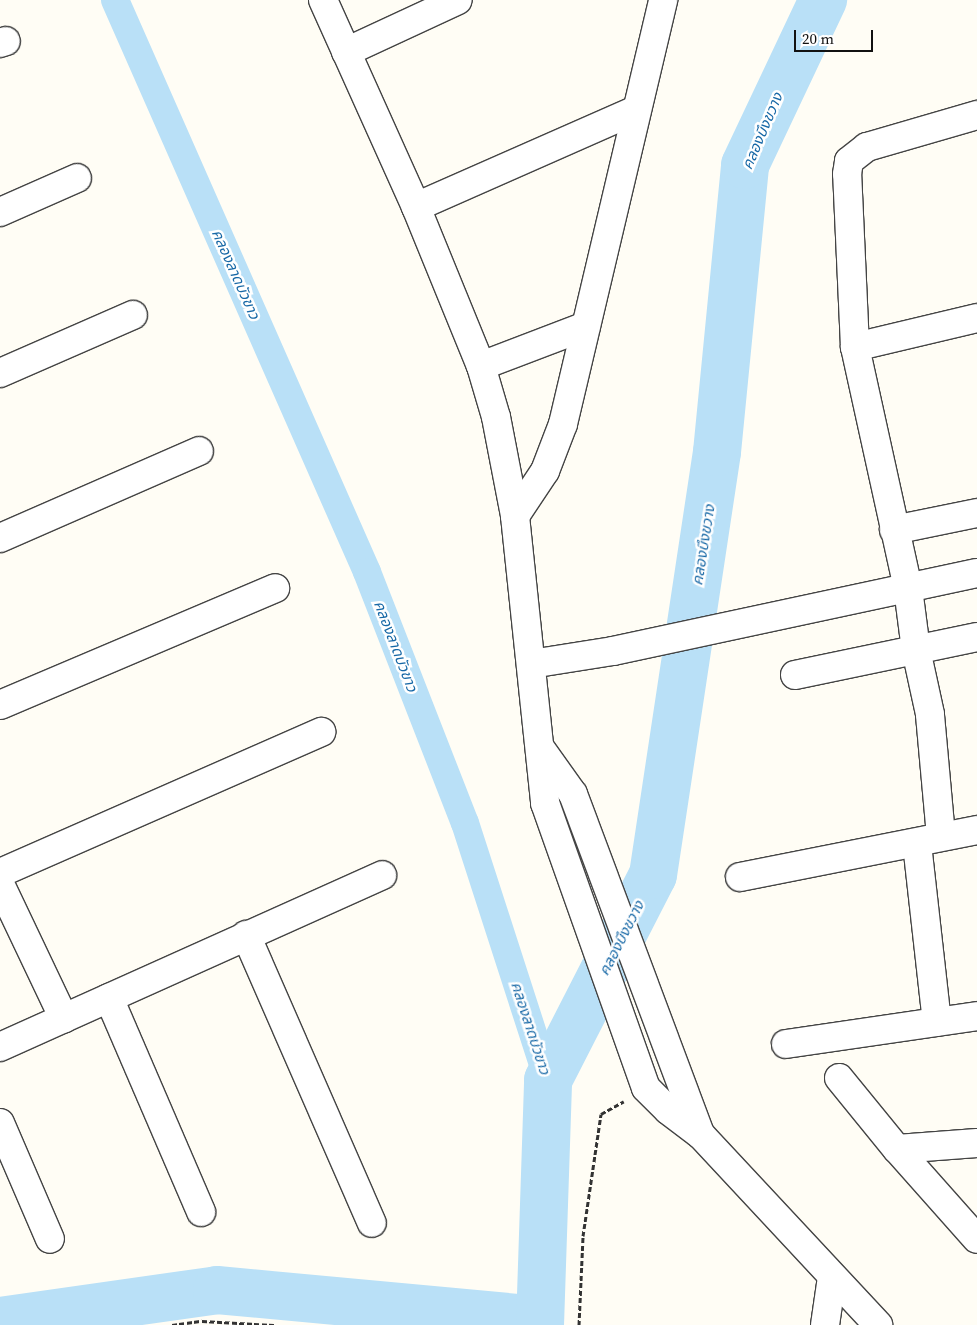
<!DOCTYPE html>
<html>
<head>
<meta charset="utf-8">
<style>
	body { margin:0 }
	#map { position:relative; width:977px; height:1325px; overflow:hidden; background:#fffdf5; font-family:"Source Serif 4","Noto Sans Thai",serif }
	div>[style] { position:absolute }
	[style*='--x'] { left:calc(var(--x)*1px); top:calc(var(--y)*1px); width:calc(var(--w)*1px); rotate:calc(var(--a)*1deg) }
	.canal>* { height:28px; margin:-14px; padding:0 14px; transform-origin:14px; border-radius:14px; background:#b9e0f7 }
	.river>* { height:48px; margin:-24px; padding:0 24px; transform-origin:24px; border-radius:24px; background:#b9e0f7 }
	.path>* { height:3px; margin-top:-1.5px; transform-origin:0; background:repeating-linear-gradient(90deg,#333 0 5px,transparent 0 7.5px) }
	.roads { filter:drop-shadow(1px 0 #444) drop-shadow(-1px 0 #444) drop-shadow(0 1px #444) drop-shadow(0 -1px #444) }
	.minor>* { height:28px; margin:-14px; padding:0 14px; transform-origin:14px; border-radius:14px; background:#fff }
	span { translate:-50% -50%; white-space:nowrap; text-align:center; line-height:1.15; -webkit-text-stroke:5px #fff; paint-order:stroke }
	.water-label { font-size:15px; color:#1768a6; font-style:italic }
	.scale { position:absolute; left:794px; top:30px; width:79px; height:22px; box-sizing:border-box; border:2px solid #111; border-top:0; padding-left:6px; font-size:15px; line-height:18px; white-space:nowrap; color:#111; -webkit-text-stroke:4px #fff; paint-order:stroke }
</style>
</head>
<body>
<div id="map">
	<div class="canal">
		<i style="--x:115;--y:0;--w:625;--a:66.22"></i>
		<i style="--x:367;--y:572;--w:269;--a:68.7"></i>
		<i style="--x:465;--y:823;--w:270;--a:72.1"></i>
	</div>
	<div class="river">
		<i style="--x:0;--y:1321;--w:219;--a:-8.1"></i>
		<i style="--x:217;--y:1290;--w:323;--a:5.3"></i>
		<i style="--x:540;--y:1325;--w:245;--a:-88.1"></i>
		<i style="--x:548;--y:1080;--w:230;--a:-62.9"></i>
		<i style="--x:653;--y:875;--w:428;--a:-81.4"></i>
		<i style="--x:717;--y:452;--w:288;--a:-84.4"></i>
		<i style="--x:745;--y:165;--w:183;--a:-64.7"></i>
	</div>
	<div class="path">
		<i style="--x:172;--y:1325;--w:30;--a:-8"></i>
		<i style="--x:202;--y:1321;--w:72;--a:3.2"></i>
		<i style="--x:579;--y:1325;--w:89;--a:-87.4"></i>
		<i style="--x:583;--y:1236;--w:123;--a:-81.6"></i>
		<i style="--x:601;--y:1114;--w:26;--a:-29"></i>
	</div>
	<div class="roads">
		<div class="minor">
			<i style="--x:323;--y:0;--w:227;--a:65.8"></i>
			<i style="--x:416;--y:207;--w:172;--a:67.8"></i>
			<i style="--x:481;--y:366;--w:53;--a:73.6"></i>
			<i style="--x:496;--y:417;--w:101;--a:79.1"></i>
			<i style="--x:515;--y:516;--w:289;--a:84"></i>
			<i style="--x:545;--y:803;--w:302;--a:70.5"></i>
			<i style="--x:646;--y:1088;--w:31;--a:45"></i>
			<i style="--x:668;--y:1110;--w:41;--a:37.1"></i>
			<i style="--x:701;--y:1135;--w:260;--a:47"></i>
			<i style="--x:0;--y:43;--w:6;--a:-18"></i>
			<i style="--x:346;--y:52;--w:123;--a:-24.9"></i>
			<i style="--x:416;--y:207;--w:240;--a:-23.8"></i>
			<i style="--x:0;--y:212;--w:84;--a:-23.8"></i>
			<i style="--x:855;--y:347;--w:125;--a:-13.4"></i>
			<i style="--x:481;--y:366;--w:112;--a:-20.9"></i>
			<i style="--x:0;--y:373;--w:145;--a:-23.6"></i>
			<i style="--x:515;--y:516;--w:54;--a:-56.3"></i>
			<i style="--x:545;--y:471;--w:50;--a:-69"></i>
			<i style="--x:563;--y:424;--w:436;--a:-76.7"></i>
			<i style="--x:894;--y:530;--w:85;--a:-11.6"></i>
			<i style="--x:0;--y:538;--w:217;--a:-23.6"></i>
			<i style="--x:531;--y:664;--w:83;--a:-9"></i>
			<i style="--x:613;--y:651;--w:372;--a:-12.1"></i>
			<i style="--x:795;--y:675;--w:186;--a:-11.8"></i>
			<i style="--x:0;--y:705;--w:299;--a:-23"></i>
			<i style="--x:541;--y:749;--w:55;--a:54.6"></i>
			<i style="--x:573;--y:794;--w:363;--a:69.5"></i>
			<i style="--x:941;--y:836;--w:122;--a:-95.2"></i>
			<i style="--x:930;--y:714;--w:66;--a:-102.3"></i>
			<i style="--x:916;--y:650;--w:63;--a:-97.4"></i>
			<i style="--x:908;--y:588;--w:247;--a:-102.4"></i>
			<i style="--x:855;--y:347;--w:173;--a:-92.6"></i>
			<i style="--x:847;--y:174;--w:13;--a:-81"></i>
			<i style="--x:849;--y:161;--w:23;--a:-38"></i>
			<i style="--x:867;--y:147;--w:115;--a:-16.2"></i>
			<i style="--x:917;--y:844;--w:179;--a:83.6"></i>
			<i style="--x:0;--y:873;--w:351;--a:-23.7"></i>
			<i style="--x:740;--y:877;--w:242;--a:-11.2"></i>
			<i style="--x:0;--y:884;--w:149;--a:64.6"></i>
			<i style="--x:246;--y:935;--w:314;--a:66.4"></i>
			<i style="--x:109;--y:998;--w:233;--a:66.7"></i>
			<i style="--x:786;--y:1044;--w:193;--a:-8.3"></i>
			<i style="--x:0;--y:1047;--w:419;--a:-24.2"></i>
			<i style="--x:839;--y:1078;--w:92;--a:50.8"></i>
			<i style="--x:897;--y:1149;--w:120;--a:48.4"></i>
			<i style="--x:0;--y:1123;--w:126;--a:66.7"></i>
			<i style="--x:897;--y:1149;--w:80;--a:-4.3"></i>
			<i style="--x:825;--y:1325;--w:49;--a:-81.7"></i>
		</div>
	</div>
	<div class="water-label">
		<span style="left:762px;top:131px;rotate:-67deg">คลองบึงขวาง</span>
		<span style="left:236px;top:274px;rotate:66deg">คลองลาดบัวขาว</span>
		<span style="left:703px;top:545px;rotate:-81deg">คลองบึงขวาง</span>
		<span style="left:396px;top:646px;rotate:69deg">คลองลาดบัวขาว</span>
		<span style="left:621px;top:938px;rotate:-63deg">คลองบึงขวาง</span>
		<span style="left:531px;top:1028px;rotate:72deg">คลองลาดบัวขาว</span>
	</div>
	<div class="scale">20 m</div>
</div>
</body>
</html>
